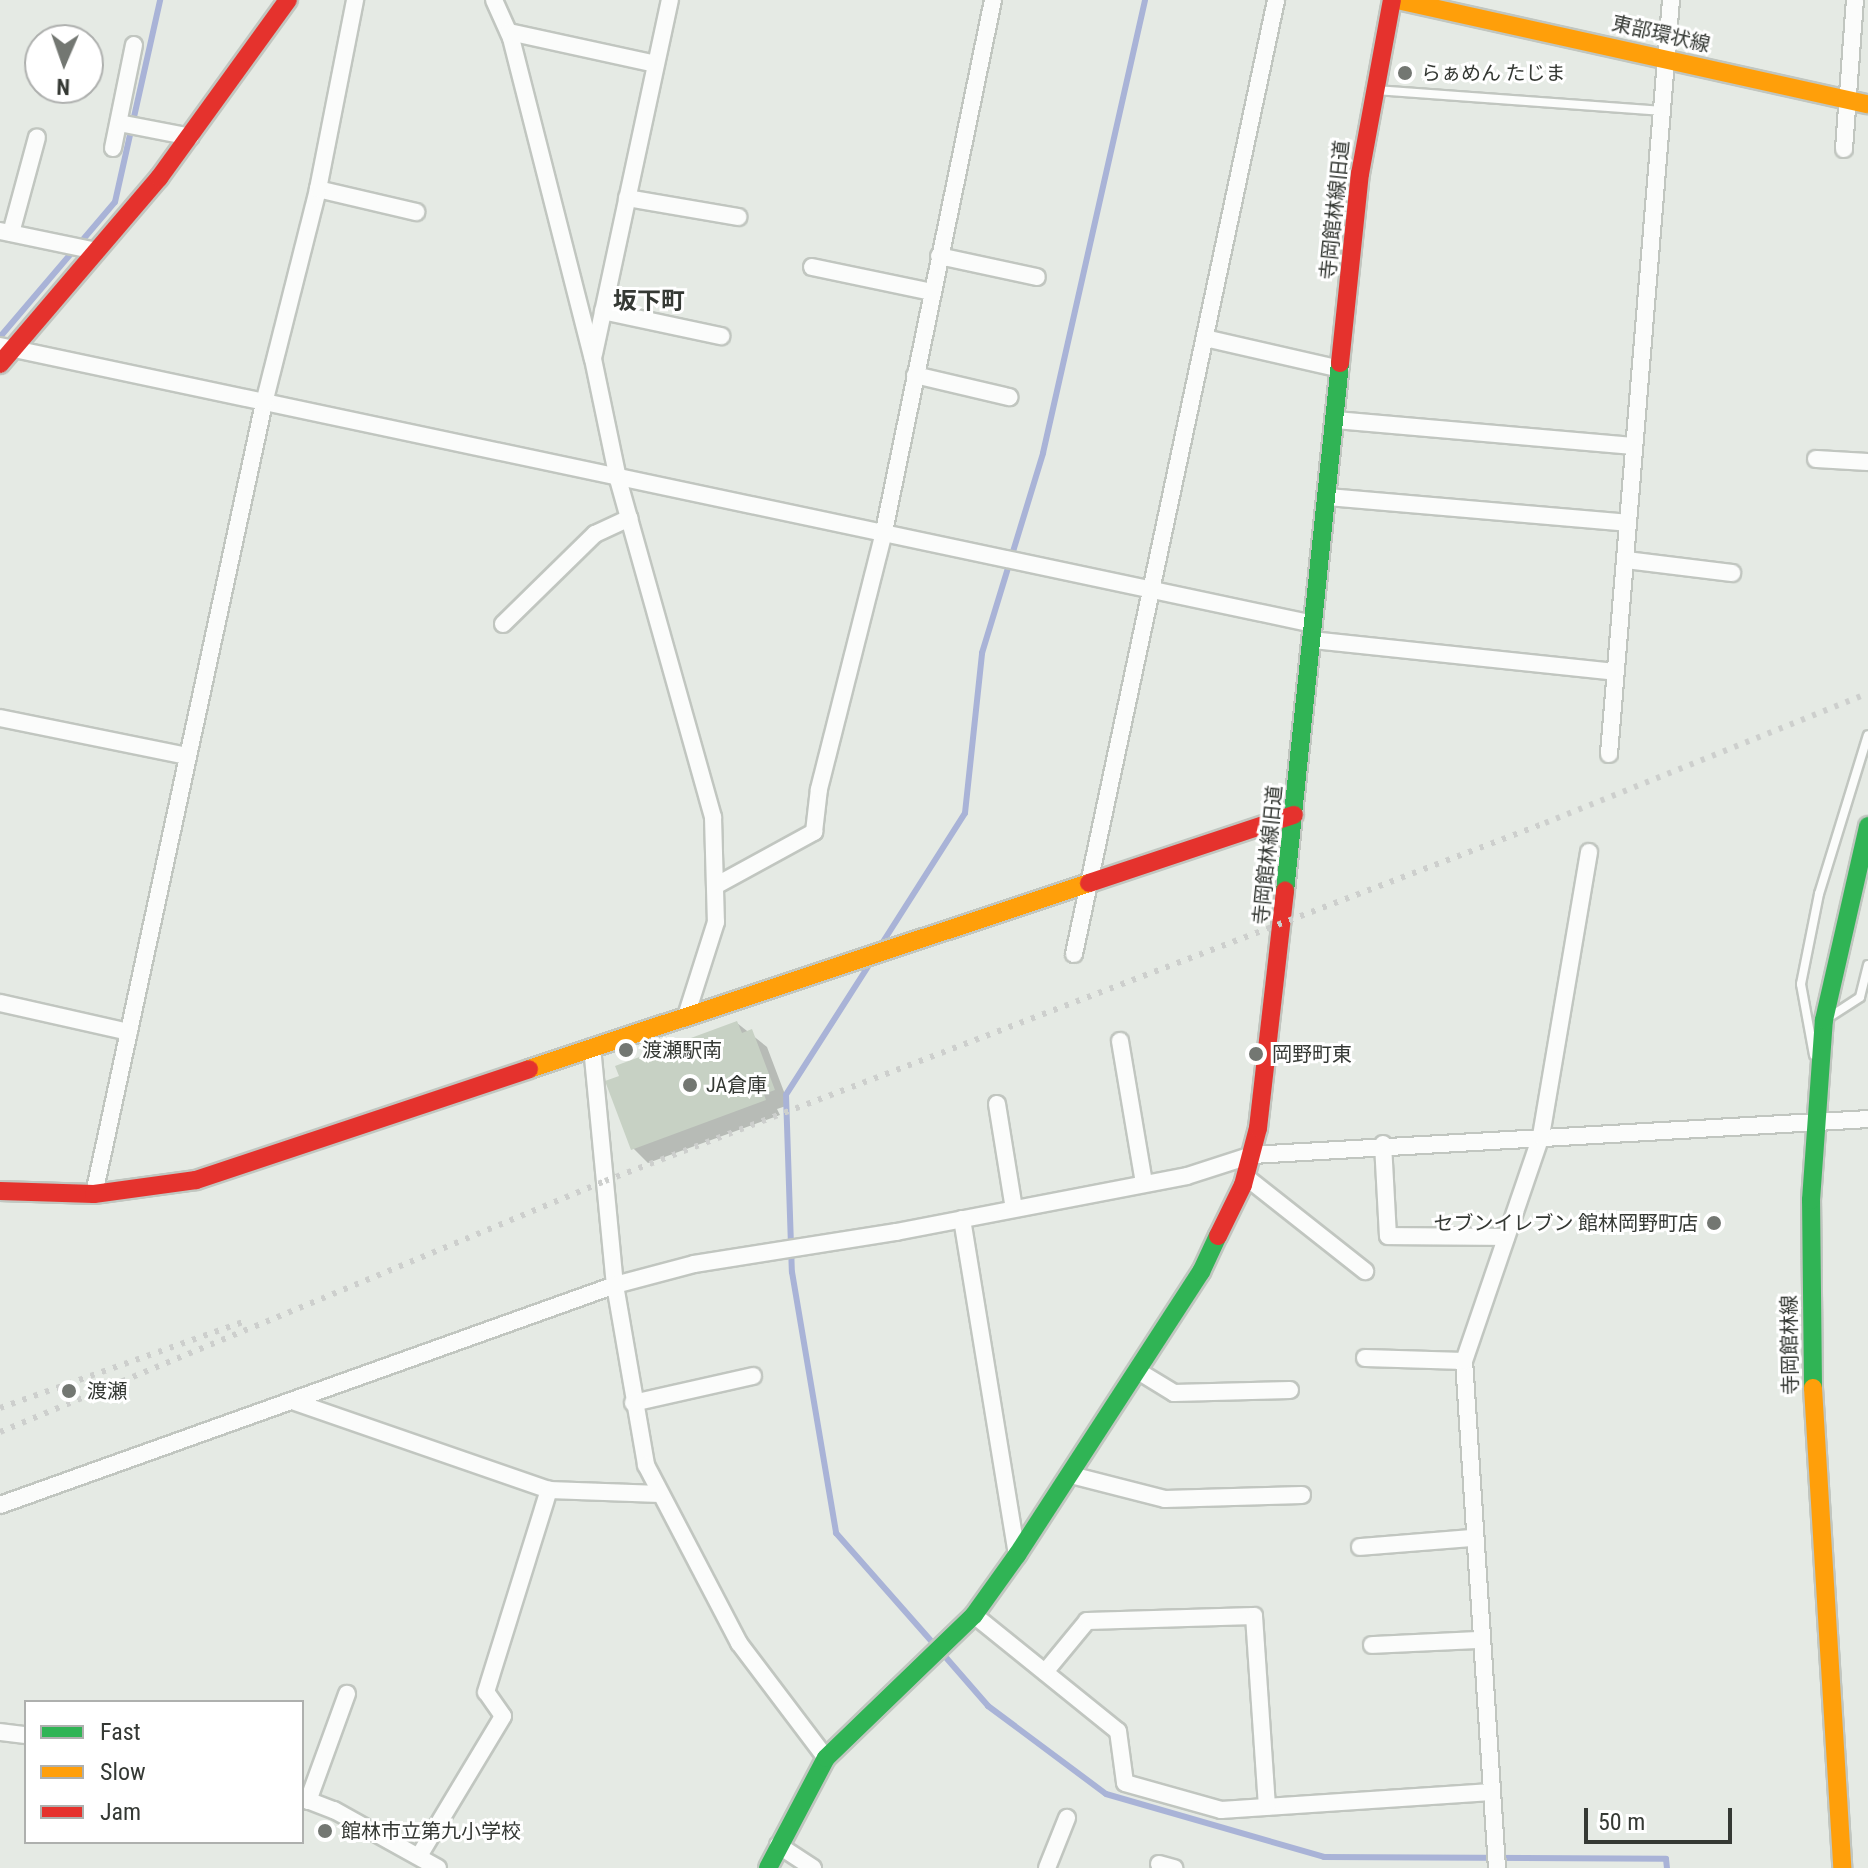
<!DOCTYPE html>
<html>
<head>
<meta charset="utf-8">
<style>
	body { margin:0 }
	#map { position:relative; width:1868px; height:1868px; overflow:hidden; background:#e5eae4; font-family:"Roboto Condensed","Noto Sans JP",sans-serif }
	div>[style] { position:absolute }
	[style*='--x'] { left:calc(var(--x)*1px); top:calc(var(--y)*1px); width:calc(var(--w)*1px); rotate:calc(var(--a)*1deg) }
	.shadow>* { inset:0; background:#0003 }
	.stream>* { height:6px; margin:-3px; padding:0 3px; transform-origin:3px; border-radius:3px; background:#a9b3d7 }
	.building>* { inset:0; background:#c7d1c4 }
	.roads { filter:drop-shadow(2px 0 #c1c6c0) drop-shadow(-2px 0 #c1c6c0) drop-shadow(0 2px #c1c6c0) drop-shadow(0 -2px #c1c6c0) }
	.lane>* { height:8px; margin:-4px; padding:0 4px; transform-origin:4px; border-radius:4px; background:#fbfcfb }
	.street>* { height:16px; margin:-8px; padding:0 8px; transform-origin:8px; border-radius:8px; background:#fbfcfb }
	.fast>* { height:18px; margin:-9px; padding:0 9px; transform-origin:9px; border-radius:9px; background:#30b455 }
	.slow>* { height:18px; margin:-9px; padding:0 9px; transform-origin:9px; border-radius:9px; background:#ff9f0a }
	.jam>* { height:18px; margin:-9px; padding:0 9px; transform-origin:9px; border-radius:9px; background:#e5322d }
	.rail>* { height:6px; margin-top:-3px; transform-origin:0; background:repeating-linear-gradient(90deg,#cdcfcd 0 4px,transparent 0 12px) }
	.dots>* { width:22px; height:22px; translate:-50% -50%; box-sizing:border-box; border:4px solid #fff; border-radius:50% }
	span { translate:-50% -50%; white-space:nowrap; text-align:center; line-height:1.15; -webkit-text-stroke:6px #fff; paint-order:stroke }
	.street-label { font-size:20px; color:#353934 }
	.poi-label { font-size:20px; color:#353934 }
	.left { translate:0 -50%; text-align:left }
	.right { translate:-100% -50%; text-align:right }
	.quarter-label { font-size:24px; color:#353934; font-weight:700 }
	.legend { position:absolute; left:24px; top:1700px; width:280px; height:144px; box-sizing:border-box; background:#fff; border:2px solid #aeb0ae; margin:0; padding:10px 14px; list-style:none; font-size:24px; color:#353934 }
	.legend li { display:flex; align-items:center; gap:16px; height:40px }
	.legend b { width:40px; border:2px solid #aeb0ae }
	.north { position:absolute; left:24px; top:24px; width:80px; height:80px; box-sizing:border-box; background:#fff; border:2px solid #aeb0ae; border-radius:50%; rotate:182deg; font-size:22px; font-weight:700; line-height:32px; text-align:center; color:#353934 }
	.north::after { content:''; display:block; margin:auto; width:28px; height:36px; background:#737772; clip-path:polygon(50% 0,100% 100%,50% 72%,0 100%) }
	.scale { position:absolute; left:1584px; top:1808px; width:148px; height:36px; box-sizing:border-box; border:4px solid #353934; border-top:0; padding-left:10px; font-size:24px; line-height:28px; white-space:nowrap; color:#353934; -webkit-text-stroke:6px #fff; paint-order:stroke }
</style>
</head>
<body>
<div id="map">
	<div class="shadow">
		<i style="clip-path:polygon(737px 1023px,767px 1047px,789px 1105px,777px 1109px,780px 1115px,648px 1163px,633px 1148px)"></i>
	</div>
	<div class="stream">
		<i style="--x:0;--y:337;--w:177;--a:-49.6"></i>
		<i style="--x:115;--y:202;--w:207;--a:-77.4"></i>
		<i style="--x:881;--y:945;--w:156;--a:-57.5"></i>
		<i style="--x:965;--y:813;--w:161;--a:-83.9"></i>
		<i style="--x:982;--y:653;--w:209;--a:-73"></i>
		<i style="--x:1043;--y:453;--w:464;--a:-77.3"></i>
		<i style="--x:869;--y:965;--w:154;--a:122.6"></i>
		<i style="--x:786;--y:1095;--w:177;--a:88.1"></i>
		<i style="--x:792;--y:1272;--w:265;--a:80.4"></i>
		<i style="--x:836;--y:1533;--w:148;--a:48.6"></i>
		<i style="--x:942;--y:1653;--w:70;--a:49"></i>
		<i style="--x:988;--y:1706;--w:147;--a:36.7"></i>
		<i style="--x:1106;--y:1794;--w:227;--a:16.1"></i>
		<i style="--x:1324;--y:1857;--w:342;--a:0.3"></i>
		<i style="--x:1666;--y:1859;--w:9;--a:84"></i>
	</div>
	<div class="building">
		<i style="clip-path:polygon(737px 1021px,742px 1033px,752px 1029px,775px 1090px,764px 1094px,766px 1100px,631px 1150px,605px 1081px,619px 1076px,615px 1066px)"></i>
	</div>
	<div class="roads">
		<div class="lane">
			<i style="--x:1376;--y:90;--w:284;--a:4.2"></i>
			<i style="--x:1828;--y:1018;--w:38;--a:-33"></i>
			<i style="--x:1860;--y:997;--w:33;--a:-76"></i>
			<i style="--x:1814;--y:1055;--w:72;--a:-100.4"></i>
			<i style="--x:1801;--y:984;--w:92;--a:-78.7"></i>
			<i style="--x:1819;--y:894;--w:166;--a:-72.9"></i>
		</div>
		<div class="street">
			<i style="--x:494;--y:0;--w:42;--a:65.9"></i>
			<i style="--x:511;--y:38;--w:331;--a:75.7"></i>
			<i style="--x:593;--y:359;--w:123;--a:78.2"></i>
			<i style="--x:618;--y:479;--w:351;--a:74.3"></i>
			<i style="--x:713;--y:817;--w:105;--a:88.4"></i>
			<i style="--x:716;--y:922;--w:99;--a:107.7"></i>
			<i style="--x:509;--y:32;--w:150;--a:12.3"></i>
			<i style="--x:119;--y:123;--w:73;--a:11"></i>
			<i style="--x:113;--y:148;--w:105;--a:-78.5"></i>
			<i style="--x:1844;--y:149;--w:149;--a:-85.8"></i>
			<i style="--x:318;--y:189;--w:101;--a:13.2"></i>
			<i style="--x:627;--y:198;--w:113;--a:9.7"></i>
			<i style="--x:0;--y:231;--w:99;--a:11.7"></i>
			<i style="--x:11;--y:233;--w:99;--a:-74.8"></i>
			<i style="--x:939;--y:256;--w:100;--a:12.1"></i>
			<i style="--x:812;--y:267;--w:123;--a:11.8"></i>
			<i style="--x:603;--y:311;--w:121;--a:12"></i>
			<i style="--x:1205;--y:338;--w:139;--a:12.9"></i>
			<i style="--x:0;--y:346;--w:1342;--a:11.95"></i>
			<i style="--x:594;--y:354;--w:362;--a:-77.9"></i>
			<i style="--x:915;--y:375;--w:97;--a:13.2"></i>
			<i style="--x:1335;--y:420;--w:300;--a:5"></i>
			<i style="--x:1816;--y:459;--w:52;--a:3.3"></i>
			<i style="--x:1327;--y:497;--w:302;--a:4.9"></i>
			<i style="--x:1626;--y:560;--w:107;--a:7"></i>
			<i style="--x:503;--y:624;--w:129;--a:-44.4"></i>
			<i style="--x:595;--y:534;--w:38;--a:-25"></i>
			<i style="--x:1312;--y:640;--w:304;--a:6"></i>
			<i style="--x:0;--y:718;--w:191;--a:11.5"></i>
			<i style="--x:1609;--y:754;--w:757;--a:-85.3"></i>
			<i style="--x:717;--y:885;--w:111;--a:-28.7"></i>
			<i style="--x:814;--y:832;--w:43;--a:-83.4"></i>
			<i style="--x:819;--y:789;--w:261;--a:-75.8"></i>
			<i style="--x:883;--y:536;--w:547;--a:-78.4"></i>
			<i style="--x:1074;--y:954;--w:975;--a:-78.04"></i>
			<i style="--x:0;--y:1003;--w:132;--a:12.7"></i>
			<i style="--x:1120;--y:1041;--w:144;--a:80.4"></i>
			<i style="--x:592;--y:1047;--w:239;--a:84.5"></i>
			<i style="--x:615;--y:1285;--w:183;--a:80.2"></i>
			<i style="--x:646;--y:1465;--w:201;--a:62.4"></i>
			<i style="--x:739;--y:1643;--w:144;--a:52.9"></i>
			<i style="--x:997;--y:1104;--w:106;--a:80.8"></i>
			<i style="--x:1383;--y:1144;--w:92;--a:86.9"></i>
			<i style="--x:1388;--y:1236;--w:118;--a:0.5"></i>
			<i style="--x:1246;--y:1177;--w:152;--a:38.3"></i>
			<i style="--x:94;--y:1194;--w:809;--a:-77.87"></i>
			<i style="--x:264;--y:403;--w:221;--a:-75.8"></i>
			<i style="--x:318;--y:189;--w:193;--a:-78.9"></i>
			<i style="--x:962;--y:1219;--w:340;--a:80.7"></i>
			<i style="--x:1365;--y:1358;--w:99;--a:1.7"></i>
			<i style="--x:1138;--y:1371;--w:42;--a:31.4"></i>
			<i style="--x:1174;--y:1393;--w:116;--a:-1.5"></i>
			<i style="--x:295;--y:1402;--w:269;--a:19.1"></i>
			<i style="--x:549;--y:1490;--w:111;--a:2.1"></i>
			<i style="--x:633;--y:1403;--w:123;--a:-12.7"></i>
			<i style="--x:1071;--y:1475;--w:97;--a:14.3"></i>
			<i style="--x:1165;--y:1499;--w:137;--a:-1.7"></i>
			<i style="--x:0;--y:1505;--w:653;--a:-19.68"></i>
			<i style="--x:615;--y:1285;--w:82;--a:-14.9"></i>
			<i style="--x:694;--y:1264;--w:205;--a:-9"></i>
			<i style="--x:896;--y:1232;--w:296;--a:-10.9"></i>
			<i style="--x:1187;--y:1176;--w:68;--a:-17.9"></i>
			<i style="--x:1252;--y:1155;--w:617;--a:-3.34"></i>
			<i style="--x:1360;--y:1547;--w:113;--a:-4.6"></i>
			<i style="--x:974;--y:1615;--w:185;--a:38.9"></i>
			<i style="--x:1118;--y:1731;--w:52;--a:82.3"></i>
			<i style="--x:1125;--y:1783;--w:100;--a:15.7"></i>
			<i style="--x:1221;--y:1810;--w:271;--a:-3.8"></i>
			<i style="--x:1372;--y:1645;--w:108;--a:-2.7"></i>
			<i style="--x:1045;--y:1672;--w:66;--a:-50.5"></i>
			<i style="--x:1087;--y:1621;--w:167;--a:-1.7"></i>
			<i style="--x:1254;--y:1616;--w:191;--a:86.1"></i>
			<i style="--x:0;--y:1732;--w:26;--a:7"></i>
			<i style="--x:302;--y:1798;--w:34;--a:21"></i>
			<i style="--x:334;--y:1810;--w:119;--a:29.1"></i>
			<i style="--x:308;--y:1801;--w:114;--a:-70"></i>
			<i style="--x:778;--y:1845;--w:42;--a:33.3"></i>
			<i style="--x:419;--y:1856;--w:163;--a:-59"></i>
			<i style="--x:503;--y:1716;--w:29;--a:-125"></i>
			<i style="--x:486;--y:1692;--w:212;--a:-72.7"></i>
			<i style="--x:1159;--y:1864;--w:16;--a:15"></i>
			<i style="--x:1047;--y:1868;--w:54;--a:-68.2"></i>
			<i style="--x:1497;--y:1868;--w:508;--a:-93.72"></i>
			<i style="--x:1464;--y:1361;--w:238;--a:-71.1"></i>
			<i style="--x:1541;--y:1136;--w:288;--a:-80.4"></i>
		</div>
		<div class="fast">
			<i style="--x:1285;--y:891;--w:531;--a:-84.05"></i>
			<i style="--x:1813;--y:1388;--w:188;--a:-90.6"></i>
			<i style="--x:1811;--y:1200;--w:180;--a:-85.9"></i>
			<i style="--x:1824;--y:1020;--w:199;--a:-77.2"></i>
			<i style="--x:768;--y:1868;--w:124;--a:-62.2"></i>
			<i style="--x:826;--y:1758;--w:206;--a:-44"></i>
			<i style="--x:974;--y:1615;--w:74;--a:-54.4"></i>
			<i style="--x:1017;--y:1555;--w:338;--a:-57"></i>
			<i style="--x:1201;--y:1272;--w:40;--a:-65"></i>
		</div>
		<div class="slow">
			<i style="--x:1397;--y:0;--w:482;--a:12.5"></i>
			<i style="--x:529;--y:1069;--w:590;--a:-18.37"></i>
			<i style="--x:1813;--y:1388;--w:481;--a:86.5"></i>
		</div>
		<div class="jam">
			<i style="--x:1340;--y:363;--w:190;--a:-84"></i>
			<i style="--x:1360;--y:174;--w:177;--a:-79.6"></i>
			<i style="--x:0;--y:364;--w:245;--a:-49.5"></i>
			<i style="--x:159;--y:178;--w:220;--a:-54.1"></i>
			<i style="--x:1089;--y:883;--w:216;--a:-18.4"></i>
			<i style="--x:0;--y:1191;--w:94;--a:1.8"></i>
			<i style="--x:94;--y:1194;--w:103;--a:-7.8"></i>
			<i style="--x:196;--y:1180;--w:351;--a:-18.4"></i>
			<i style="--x:1218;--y:1236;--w:57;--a:-63.9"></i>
			<i style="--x:1243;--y:1185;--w:59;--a:-75.3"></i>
			<i style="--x:1258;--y:1128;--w:239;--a:-83.5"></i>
		</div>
	</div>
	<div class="rail">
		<i style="--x:0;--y:1408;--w:261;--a:-19.5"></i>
		<i style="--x:0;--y:1432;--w:655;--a:-22.53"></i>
		<i style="--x:605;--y:1181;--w:1006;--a:-20.85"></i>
		<i style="--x:1545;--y:823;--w:348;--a:-21.9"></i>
	</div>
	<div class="dots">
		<i style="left:1405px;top:73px;background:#737772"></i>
		<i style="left:626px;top:1050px;background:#737772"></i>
		<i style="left:1256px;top:1054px;background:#737772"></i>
		<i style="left:690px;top:1085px;background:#737772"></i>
		<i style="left:1714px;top:1223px;background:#737772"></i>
		<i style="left:69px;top:1391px;background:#737772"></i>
		<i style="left:325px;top:1831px;background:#737772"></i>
	</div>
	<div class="street-label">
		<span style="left:1661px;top:34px;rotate:13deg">東部環状線</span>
		<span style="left:1335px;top:210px;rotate:-84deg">寺岡館林線旧道</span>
		<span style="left:1268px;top:855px;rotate:-84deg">寺岡館林線旧道</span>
		<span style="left:1790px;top:1345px;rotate:-91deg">寺岡館林線</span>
	</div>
	<div class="poi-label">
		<span class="left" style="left:1421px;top:73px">らぁめん たじま</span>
		<span class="left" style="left:642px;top:1050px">渡瀬駅南</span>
		<span class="left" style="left:1272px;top:1054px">岡野町東</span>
		<span class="left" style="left:706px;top:1085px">JA倉庫</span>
		<span class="right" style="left:1698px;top:1223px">セブンイレブン 館林岡野町店</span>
		<span class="left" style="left:87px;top:1391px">渡瀬</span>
		<span class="left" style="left:341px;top:1831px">館林市立第九小学校</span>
	</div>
	<div class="quarter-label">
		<span style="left:649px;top:302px">坂下町</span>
	</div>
	<ul class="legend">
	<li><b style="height:10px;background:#30b455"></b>Fast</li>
	<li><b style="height:10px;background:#ff9f0a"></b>Slow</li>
	<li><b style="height:10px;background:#e5322d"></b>Jam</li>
	</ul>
	<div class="north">N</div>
	<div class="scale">50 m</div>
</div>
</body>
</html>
